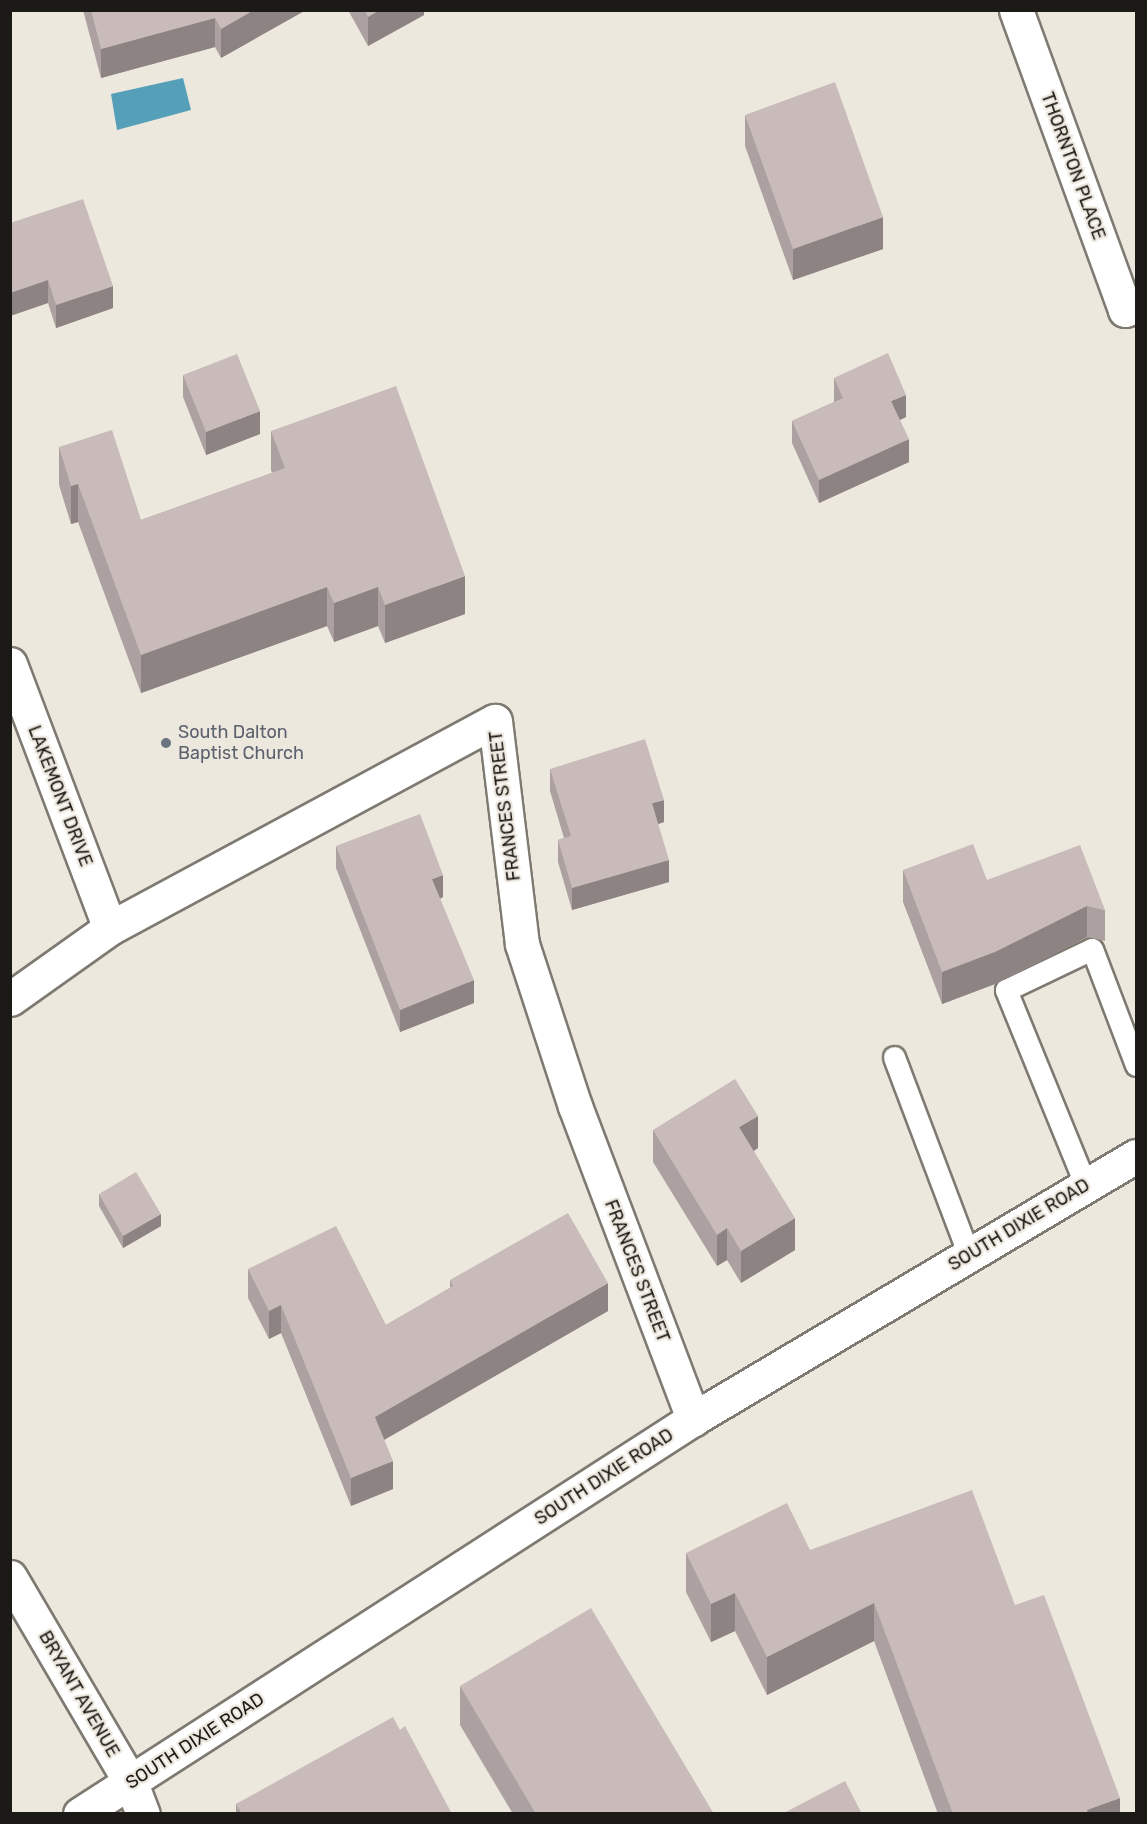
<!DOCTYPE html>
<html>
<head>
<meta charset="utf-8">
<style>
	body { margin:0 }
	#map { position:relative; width:1147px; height:1824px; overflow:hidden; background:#ede8de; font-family:Rubik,sans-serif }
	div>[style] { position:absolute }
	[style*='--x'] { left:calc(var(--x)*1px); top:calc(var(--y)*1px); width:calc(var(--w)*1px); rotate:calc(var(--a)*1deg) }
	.water>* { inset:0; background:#559fb8 }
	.roads { filter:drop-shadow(2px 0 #7e7a71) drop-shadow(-2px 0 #7e7a71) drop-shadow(0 2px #7e7a71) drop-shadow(0 -2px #7e7a71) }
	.lane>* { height:21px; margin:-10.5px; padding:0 10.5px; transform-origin:10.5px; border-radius:10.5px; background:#fff }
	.street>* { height:33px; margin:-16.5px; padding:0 16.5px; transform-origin:16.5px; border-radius:16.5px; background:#fff }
	.primary>* { height:33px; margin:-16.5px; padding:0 16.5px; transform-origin:16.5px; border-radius:16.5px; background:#fff }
	.wall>* { inset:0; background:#aca1a0 }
	.shaded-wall>* { inset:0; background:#8c8382 }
	.building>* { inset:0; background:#c8bbba }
	.dots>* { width:16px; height:16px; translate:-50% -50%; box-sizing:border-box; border:3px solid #ede8de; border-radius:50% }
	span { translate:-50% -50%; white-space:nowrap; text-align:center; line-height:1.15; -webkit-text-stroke:4.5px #ede8de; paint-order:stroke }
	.street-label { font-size:18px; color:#1c1a16 }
	.worship-label { font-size:18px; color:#5b616d }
	.left { translate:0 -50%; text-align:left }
	.frame { position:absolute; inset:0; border:12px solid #1c1a16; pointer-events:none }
</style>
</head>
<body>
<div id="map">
	<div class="water">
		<i style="clip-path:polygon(183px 78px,191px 110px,117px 130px,111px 94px)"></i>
	</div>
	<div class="roads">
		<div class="lane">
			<i style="--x:894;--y:1057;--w:212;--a:69.3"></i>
			<i style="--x:1086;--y:1186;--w:212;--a:-112.2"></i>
			<i style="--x:1006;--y:990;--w:95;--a:-25.5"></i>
			<i style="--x:1092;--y:949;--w:124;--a:69.2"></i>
		</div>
		<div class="street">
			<i style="--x:1016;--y:10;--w:319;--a:70"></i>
			<i style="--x:1125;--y:310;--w:12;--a:-20"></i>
			<i style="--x:10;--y:664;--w:282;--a:69.3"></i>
			<i style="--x:10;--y:999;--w:123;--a:-35.4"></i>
			<i style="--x:110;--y:928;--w:437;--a:-28.3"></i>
			<i style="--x:495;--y:721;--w:225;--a:83.1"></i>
			<i style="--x:522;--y:944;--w:170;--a:71.9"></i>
			<i style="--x:575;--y:1106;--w:335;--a:69.3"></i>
			<i style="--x:10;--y:1577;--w:239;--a:59.6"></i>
			<i style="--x:131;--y:1783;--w:33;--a:69"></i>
		</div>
		<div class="primary">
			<i style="--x:80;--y:1814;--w:729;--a:-32.8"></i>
			<i style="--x:693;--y:1419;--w:515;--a:-30.7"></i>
		</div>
	</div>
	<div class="wall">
		<i style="clip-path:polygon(83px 10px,306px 10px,221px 58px,215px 47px,101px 78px)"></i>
		<i style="clip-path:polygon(348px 10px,424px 10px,424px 15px,368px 46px)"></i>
		<i style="clip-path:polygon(745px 115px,883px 249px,793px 280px,745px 146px)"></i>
		<i style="clip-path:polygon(10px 223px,113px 308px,56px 328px,48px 303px,10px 316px)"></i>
		<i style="clip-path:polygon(183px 375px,260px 434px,206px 455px,183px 397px)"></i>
		<i style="clip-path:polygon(834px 378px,906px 417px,900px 420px,909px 462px,819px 503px,792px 443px,792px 421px,834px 402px)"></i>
		<i style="clip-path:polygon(271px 431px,465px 614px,385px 643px,378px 626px,334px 642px,327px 626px,141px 693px,78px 522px,71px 524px,59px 485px,59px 447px,141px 520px,272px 473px,271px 470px)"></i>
		<i style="clip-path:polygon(550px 769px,664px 822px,658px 824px,669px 882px,572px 910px,558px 862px,558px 840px,564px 838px,550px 791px)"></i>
		<i style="clip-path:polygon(336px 846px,443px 897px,440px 899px,474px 1003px,400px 1032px,336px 868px)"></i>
		<i style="clip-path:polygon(903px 870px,987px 880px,1105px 910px,1105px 941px,1087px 937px,995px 984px,942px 1004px,903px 902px)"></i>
		<i style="clip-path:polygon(653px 1130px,758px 1148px,754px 1151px,795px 1250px,741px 1283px,727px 1260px,717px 1266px,653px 1162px)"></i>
		<i style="clip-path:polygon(99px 1194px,161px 1226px,123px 1248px,99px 1206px)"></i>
		<i style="clip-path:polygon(248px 1269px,386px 1325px,450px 1288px,450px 1280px,608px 1311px,384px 1440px,393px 1489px,351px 1506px,281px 1333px,269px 1339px,248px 1298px)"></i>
		<i style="clip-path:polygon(810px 1550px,1015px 1605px,1120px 1814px,938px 1814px,874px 1641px,767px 1695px,735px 1631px,711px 1642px,686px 1592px,686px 1553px)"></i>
		<i style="clip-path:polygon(460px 1686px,714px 1814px,513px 1814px,460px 1725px)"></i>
		<i style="clip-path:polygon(400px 1730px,452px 1814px,236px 1814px,236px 1804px)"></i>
	</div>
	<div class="shaded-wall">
		<i style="clip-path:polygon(254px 10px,306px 10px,221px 58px,221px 29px)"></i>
		<i style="clip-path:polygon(380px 10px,424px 10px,424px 15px,368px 46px,368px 17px)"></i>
		<i style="clip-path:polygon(215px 18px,215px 47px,101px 78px,101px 49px)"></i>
		<i style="clip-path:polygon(883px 217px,883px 249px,793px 280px,793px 249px)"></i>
		<i style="clip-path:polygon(48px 280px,48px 303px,10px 316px,10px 293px)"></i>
		<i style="clip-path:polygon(113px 286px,113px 308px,56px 328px,56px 305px)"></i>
		<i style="clip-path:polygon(906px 395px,906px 417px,891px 424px,891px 401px)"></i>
		<i style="clip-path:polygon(260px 411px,260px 434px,206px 455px,206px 432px)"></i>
		<i style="clip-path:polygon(909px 439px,909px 462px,819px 503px,819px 480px)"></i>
		<i style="clip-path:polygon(78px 484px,78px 522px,71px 524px,71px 486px)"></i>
		<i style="clip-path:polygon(465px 576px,465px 614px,385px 643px,385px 605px)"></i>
		<i style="clip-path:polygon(327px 587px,327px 626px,141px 693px,141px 655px)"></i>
		<i style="clip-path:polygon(378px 587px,378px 626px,334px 642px,334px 603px)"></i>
		<i style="clip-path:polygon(664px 800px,664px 822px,652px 826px,652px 803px)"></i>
		<i style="clip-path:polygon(669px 860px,669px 882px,572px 910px,572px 888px)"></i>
		<i style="clip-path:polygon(443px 875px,443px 897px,432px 902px,432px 879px)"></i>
		<i style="clip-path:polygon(1087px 906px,1087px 937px,995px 984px,942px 1004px,942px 972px)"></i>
		<i style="clip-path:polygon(474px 980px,474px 1003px,400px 1032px,400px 1010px)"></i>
		<i style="clip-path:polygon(758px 1116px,758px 1148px,739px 1159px,739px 1127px)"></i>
		<i style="clip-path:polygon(161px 1214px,161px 1226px,123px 1248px,123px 1236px)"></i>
		<i style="clip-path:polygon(795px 1218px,795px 1250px,741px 1283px,741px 1251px)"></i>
		<i style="clip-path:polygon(727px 1228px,727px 1260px,717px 1266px,717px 1235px)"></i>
		<i style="clip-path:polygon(608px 1283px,608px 1311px,375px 1445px,375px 1417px)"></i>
		<i style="clip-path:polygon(281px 1305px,281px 1333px,269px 1339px,269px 1311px)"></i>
		<i style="clip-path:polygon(393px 1461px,393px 1489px,351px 1506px,351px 1478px)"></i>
		<i style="clip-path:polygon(735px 1593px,735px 1631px,711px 1642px,711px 1604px)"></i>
		<i style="clip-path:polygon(874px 1603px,874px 1641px,767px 1695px,767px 1657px)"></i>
		<i style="clip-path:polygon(1120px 1798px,1120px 1814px,1087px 1814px,1087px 1810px)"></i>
	</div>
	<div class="building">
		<i style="clip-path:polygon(91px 10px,254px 10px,221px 29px,215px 18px,101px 49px)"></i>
		<i style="clip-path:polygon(365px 10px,380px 10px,368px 17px)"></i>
		<i style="clip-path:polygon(835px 82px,883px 217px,793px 249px,745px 115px)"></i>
		<i style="clip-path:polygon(83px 199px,113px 286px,56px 305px,48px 280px,10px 293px,10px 223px)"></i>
		<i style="clip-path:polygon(888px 353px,906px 395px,891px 401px,909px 439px,819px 480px,792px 421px,843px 398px,834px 378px)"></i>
		<i style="clip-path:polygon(237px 354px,260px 411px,206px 432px,183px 375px)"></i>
		<i style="clip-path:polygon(396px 386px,465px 576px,385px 605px,378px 587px,334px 603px,327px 587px,141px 655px,78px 484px,71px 486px,59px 447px,112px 430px,141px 520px,285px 468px,271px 431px)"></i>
		<i style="clip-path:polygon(645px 739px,664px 800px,652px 803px,669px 860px,572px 888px,558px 840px,571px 836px,550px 769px)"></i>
		<i style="clip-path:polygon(420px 814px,443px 875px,432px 879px,474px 980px,400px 1010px,336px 846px)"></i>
		<i style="clip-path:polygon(973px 844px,987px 880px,1080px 845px,1105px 910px,1087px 906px,995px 952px,942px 972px,903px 870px)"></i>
		<i style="clip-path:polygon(735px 1079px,758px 1116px,739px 1127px,795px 1218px,741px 1251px,727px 1228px,717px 1235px,653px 1130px)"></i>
		<i style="clip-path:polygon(136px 1172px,161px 1214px,123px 1236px,99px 1194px)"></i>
		<i style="clip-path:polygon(568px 1213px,608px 1283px,375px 1417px,393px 1461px,351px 1478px,281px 1305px,269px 1311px,248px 1269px,336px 1226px,386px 1325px,453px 1286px,450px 1280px)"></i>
		<i style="clip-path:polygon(972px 1490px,1015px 1605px,1044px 1595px,1120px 1798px,1087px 1810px,1088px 1814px,953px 1814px,874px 1603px,767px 1657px,735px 1593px,711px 1604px,686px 1553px,787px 1503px,810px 1550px)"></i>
		<i style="clip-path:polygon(591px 1608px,714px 1814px,536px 1814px,460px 1686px)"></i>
		<i style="clip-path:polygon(393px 1717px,400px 1730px,405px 1726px,452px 1814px,242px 1814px,236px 1804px)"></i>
		<i style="clip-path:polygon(845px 1781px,862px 1814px,782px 1814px)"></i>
	</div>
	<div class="dots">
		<i style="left:166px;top:743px;background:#6b7280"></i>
	</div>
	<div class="street-label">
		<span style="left:1073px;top:166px;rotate:70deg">THORNTON PLACE</span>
		<span style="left:60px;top:796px;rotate:69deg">LAKEMONT DRIVE</span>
		<span style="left:505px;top:806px;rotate:-97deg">FRANCES STREET</span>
		<span style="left:1019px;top:1225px;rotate:-31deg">SOUTH DIXIE ROAD</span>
		<span style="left:637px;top:1271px;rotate:69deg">FRANCES STREET</span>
		<span style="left:604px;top:1477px;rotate:-33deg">SOUTH DIXIE ROAD</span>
		<span style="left:79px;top:1694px;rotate:60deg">BRYANT AVENUE</span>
		<span style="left:195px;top:1741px;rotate:-33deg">SOUTH DIXIE ROAD</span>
	</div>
	<div class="worship-label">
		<span class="left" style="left:178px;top:743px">South Dalton<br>Baptist Church</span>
	</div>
	<div class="frame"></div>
</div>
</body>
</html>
